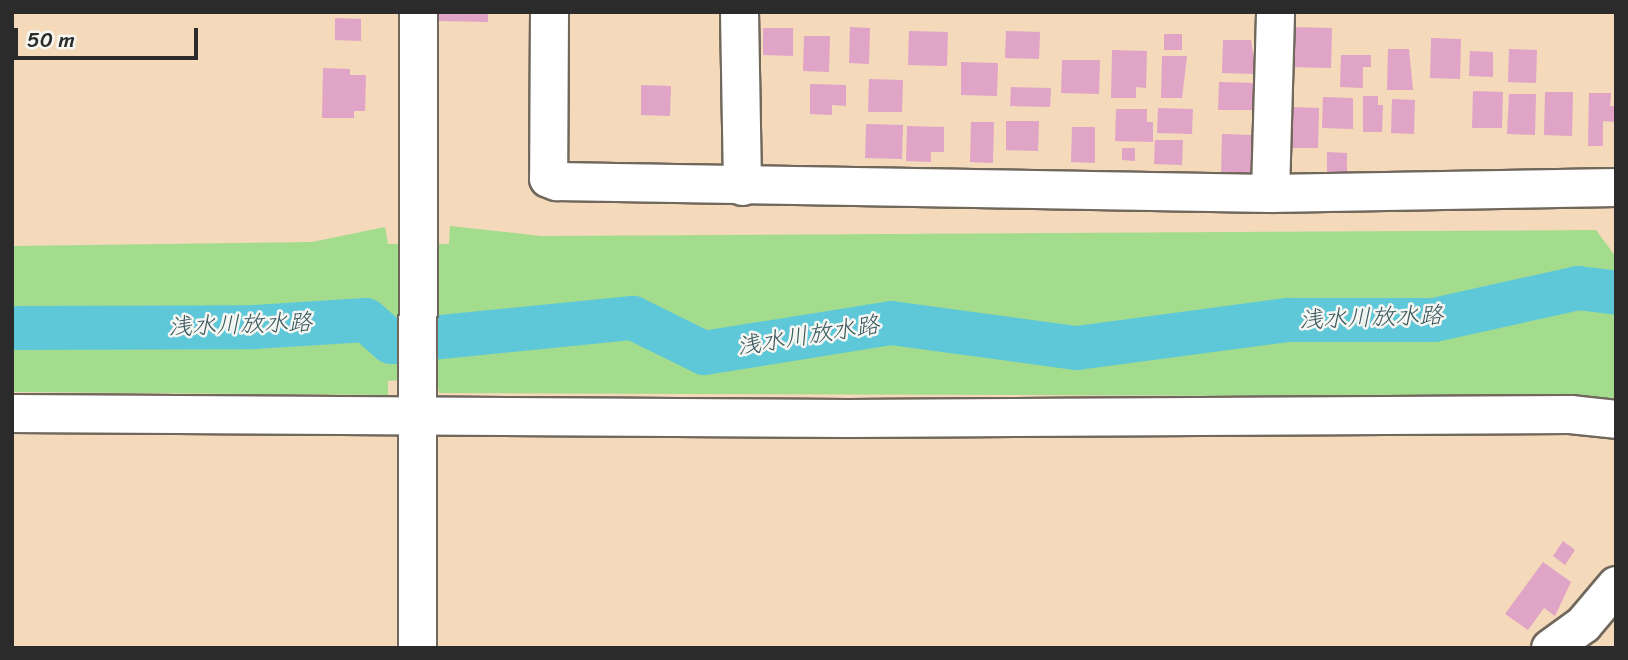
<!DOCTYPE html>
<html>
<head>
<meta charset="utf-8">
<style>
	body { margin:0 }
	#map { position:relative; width:1628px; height:660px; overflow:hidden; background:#f4d9bb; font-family:Sriracha,"Klee One",sans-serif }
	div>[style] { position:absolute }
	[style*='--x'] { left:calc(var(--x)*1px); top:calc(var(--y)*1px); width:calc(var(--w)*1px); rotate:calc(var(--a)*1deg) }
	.green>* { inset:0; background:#a4dc8e }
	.river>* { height:44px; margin:-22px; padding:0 22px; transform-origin:22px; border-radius:22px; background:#5ec8d9 }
	.building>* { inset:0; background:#dfa4c6 }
	.roads { filter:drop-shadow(2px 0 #71685d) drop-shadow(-2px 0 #71685d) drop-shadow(0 2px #71685d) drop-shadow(0 -2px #71685d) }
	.minor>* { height:37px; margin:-18.5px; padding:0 18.5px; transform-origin:18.5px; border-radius:18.5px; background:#fff }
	span { translate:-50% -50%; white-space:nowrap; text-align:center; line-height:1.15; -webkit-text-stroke:5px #f6f6f2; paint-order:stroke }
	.water-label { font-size:24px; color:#3a5a5f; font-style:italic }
	.frame { position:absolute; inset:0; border:14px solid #2b2b2b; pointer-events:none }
	.scale { position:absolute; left:14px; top:28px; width:184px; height:32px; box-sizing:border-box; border:4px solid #2b2b2b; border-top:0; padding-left:9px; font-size:21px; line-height:24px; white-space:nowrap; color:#2b2b2b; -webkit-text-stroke:5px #f6f6f2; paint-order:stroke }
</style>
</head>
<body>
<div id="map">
	<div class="green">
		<i style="clip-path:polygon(450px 226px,541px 236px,1596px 230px,1616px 257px,1616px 404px,1581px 397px,439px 393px,437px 378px,388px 381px,388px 395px,12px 392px,12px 246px,312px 242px,385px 227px,388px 244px,449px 244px)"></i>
	</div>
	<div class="river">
		<i style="--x:12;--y:328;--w:242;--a:-0.2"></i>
		<i style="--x:254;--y:327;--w:112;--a:-3.6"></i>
		<i style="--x:366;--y:320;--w:33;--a:41"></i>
		<i style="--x:391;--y:342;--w:243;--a:-5.7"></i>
		<i style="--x:633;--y:318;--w:79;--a:26.2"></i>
		<i style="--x:704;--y:353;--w:189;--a:-9.1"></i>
		<i style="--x:891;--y:323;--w:188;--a:7.7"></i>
		<i style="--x:1077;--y:348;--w:213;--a:-7.6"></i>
		<i style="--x:1288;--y:320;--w:146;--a:0"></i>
		<i style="--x:1434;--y:320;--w:148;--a:-12.5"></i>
		<i style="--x:1578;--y:288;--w:38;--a:7"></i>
	</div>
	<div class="building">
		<i style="clip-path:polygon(438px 12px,488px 12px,488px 22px,438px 21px)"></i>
		<i style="clip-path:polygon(335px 18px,361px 19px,361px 41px,335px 40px)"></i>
		<i style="clip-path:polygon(850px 27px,870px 28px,869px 64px,849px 63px)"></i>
		<i style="clip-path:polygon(1290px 27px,1332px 28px,1331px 68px,1289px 67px)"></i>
		<i style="clip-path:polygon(763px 28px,793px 28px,793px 56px,763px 55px)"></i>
		<i style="clip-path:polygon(909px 31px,948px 32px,947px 66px,908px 65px)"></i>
		<i style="clip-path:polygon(1006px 31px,1040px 32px,1039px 59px,1005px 58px)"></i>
		<i style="clip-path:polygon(1164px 34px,1182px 34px,1182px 50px,1164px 50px)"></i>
		<i style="clip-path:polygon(804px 36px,830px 36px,829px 72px,803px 71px)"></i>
		<i style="clip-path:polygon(1431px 38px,1461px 39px,1460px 79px,1430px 78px)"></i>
		<i style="clip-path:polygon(1223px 40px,1251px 40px,1256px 74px,1222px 73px)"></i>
		<i style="clip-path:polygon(1388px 49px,1409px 49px,1413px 90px,1387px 90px)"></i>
		<i style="clip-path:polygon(1509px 49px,1537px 50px,1536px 83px,1508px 82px)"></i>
		<i style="clip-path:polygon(1112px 50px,1147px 51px,1146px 88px,1136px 87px,1136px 98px,1111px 98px)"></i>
		<i style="clip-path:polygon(1470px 51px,1493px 52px,1493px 77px,1469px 76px)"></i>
		<i style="clip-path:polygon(1341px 55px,1371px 55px,1371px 67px,1363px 67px,1363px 88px,1340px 87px)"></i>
		<i style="clip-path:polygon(1162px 56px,1187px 56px,1182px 98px,1161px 98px)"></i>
		<i style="clip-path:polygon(1062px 60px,1100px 60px,1099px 94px,1061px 93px)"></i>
		<i style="clip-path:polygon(961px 62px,998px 63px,997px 96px,961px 95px)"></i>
		<i style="clip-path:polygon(323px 68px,350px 69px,350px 75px,366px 75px,365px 111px,354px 111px,354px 118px,322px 118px)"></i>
		<i style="clip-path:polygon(869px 79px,903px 80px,902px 112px,868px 112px)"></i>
		<i style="clip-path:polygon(1219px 82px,1256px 83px,1255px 110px,1218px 110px)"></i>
		<i style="clip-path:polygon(810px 84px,846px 85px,846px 106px,832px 105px,832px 115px,810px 114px)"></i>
		<i style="clip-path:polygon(641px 85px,671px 86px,670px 116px,641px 115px)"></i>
		<i style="clip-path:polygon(1011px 87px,1051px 88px,1050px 107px,1010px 106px)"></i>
		<i style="clip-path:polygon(1473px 91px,1503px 92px,1502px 128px,1472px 128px)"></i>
		<i style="clip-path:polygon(1545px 92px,1573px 92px,1572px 136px,1544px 135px)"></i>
		<i style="clip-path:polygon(1589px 93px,1611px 93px,1610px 106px,1614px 106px,1614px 122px,1603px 121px,1603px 146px,1588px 146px)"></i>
		<i style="clip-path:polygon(1509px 94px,1536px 94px,1535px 135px,1507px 134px)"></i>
		<i style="clip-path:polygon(1363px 96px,1378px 96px,1378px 105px,1383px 105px,1382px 132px,1363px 132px)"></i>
		<i style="clip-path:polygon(1323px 97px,1353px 98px,1353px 129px,1322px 128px)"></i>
		<i style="clip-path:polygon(1392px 99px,1415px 100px,1414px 134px,1391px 133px)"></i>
		<i style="clip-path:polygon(1291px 107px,1319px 108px,1318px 148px,1290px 148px)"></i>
		<i style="clip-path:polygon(1158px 108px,1193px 109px,1192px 134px,1157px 133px)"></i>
		<i style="clip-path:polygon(1116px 109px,1147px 109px,1147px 122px,1153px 122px,1153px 142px,1115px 141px)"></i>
		<i style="clip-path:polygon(1006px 121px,1039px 121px,1038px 151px,1006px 150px)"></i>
		<i style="clip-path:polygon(971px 122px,994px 122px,993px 163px,970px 162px)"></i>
		<i style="clip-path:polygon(866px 124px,903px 125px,902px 159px,865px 158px)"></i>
		<i style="clip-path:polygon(907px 126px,944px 127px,944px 152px,931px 152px,931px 162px,906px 161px)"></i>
		<i style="clip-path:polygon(1072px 127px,1095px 127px,1095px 163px,1071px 162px)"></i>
		<i style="clip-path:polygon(1222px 134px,1254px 135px,1253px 176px,1221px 175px)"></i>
		<i style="clip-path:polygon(1155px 140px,1183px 140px,1182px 165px,1154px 164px)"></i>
		<i style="clip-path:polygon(1122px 148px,1135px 148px,1135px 161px,1122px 160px)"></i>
		<i style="clip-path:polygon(1327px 152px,1347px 153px,1347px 172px,1327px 172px)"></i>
		<i style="clip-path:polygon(1563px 541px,1575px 550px,1565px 565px,1553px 556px)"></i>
		<i style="clip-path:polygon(1543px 562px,1571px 582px,1555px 616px,1544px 608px,1528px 630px,1505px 614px)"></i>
	</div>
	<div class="roads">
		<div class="minor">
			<i style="--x:549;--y:12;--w:166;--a:90.3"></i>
			<i style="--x:548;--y:178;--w:9;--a:21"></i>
			<i style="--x:556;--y:181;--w:714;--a:0.96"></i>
			<i style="--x:1270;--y:193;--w:346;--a:-1"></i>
			<i style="--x:739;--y:12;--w:174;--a:89"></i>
			<i style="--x:1270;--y:193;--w:181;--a:-88.4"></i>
			<i style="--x:12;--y:413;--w:836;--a:0.34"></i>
			<i style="--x:848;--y:418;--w:722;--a:-0.32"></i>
			<i style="--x:1570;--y:414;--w:46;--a:6.2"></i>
			<i style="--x:417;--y:648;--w:636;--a:-89.91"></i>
			<i style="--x:1550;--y:648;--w:41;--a:-36"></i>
			<i style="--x:1583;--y:624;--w:51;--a:-49.8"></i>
		</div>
	</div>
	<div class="water-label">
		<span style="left:1371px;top:318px;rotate:-2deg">浅水川放水路</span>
		<span style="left:240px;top:325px;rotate:-2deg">浅水川放水路</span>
		<span style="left:808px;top:336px;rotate:-9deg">浅水川放水路</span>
	</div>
	<div class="frame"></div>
	<div class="scale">50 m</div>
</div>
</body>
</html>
